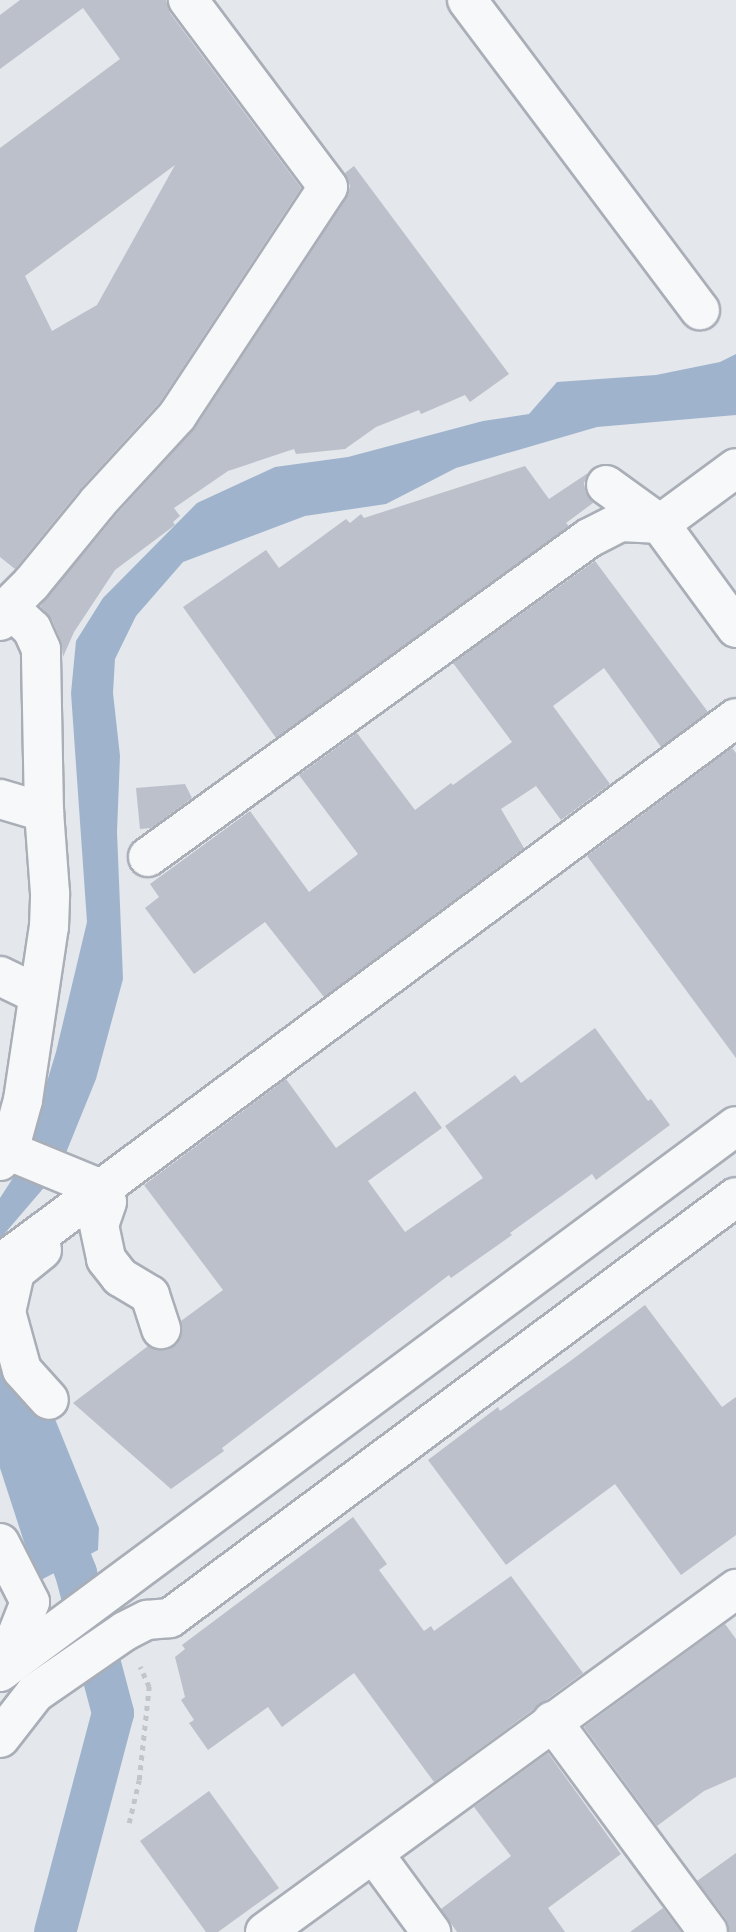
<!DOCTYPE html>
<html>
<head>
<meta charset="utf-8">
<style>
	body { margin:0 }
	#map { position:relative; width:736px; height:1932px; overflow:hidden; background:#e4e7ec; font-family:"Space Grotesk",sans-serif }
	div>[style] { position:absolute }
	[style*='--x'] { left:calc(var(--x)*1px); top:calc(var(--y)*1px); width:calc(var(--w)*1px); rotate:calc(var(--a)*1deg) }
	.water>* { inset:0; background:#9fb4cc }
	.canal>* { height:42px; margin:-21px; padding:0 21px; transform-origin:21px; border-radius:21px; background:#9fb4cc }
	.building>* { inset:0; background:#bbc0ca }
	.path>* { height:4.5px; margin-top:-2.25px; transform-origin:0; background:repeating-linear-gradient(90deg,#c2c5cb 0 5px,transparent 0 10px) }
	.roads { filter:drop-shadow(2px 0 #a9aeb7) drop-shadow(-2px 0 #a9aeb7) drop-shadow(0 2px #a9aeb7) drop-shadow(0 -2px #a9aeb7) }
	.minor>* { height:38px; margin:-19px; padding:0 19px; transform-origin:19px; border-radius:19px; background:#f7f8fa }
	span { translate:-50% -50%; white-space:nowrap; text-align:center; line-height:1.15; -webkit-text-stroke:6px #f4f6f9; paint-order:stroke }
</style>
</head>
<body>
<div id="map">
	<div class="water">
		<i style="clip-path:polygon(736px 354px,736px 415px,597px 427px,456px 468px,386px 504px,305px 516px,183px 562px,136px 616px,115px 659px,113px 693px,120px 756px,117px 832px,123px 979px,96px 1079px,59px 1170px,0 1239px,0 1198px,22px 1164px,56px 1052px,87px 922px,71px 693px,76px 641px,103px 598px,197px 503px,275px 467px,348px 457px,483px 421px,529px 414px,557px 382px,656px 375px,720px 362px)"></i>
		<i style="clip-path:polygon(0 1353px,53px 1414px,99px 1528px,98px 1550px,37px 1582px,0 1468px)"></i>
	</div>
	<div class="canal">
		<i style="--x:0;--y:1411;--w:51;--a:55.4"></i>
		<i style="--x:29;--y:1453;--w:129;--a:68.6"></i>
		<i style="--x:76;--y:1573;--w:145;--a:75.2"></i>
		<i style="--x:113;--y:1713;--w:227;--a:104.8"></i>
	</div>
	<div class="building">
		<i style="clip-path:polygon(evenodd,20px 0,166px 0,170px 13px,301px 188px,160px 402px,82px 487px,15px 569px,0 557px,0 148px,120px 59px,83px 8px,0 69px,0 15px,20px 0,175px 165px,97px 305px,52px 331px,25px 276px,175px 165px)"></i>
		<i style="clip-path:polygon(354px 166px,509px 374px,470px 402px,465px 395px,421px 414px,419px 410px,376px 427px,345px 449px,296px 454px,294px 449px,228px 471px,174px 508px,180px 516px,173px 522px,175px 525px,115px 570px,74px 632px,63px 657px,61px 641px,52px 620px,40px 606px,115px 516px,195px 428px,346px 199px,350px 186px,345px 173px)"></i>
		<i style="clip-path:polygon(525px 466px,549px 499px,588px 473px,584px 483px,586px 493px,593px 503px,566px 523px,569px 526px,276px 738px,183px 607px,266px 550px,279px 568px,346px 519px,350px 523px,361px 514px,364px 518px)"></i>
		<i style="clip-path:polygon(595px 561px,708px 712px,661px 747px,604px 668px,553px 706px,610px 784px,561px 820px,536px 786px,501px 809px,524px 848px,324px 997px,265px 922px,194px 974px,145px 908px,159px 897px,150px 884px,250px 811px,309px 892px,358px 854px,299px 775px,357px 733px,415px 810px,451px 783px,453px 785px,512px 742px,453px 663px)"></i>
		<i style="clip-path:polygon(732px 748px,736px 753px,736px 1058px,587px 856px)"></i>
		<i style="clip-path:polygon(185px 784px,192px 798px,151px 828px,140px 829px,136px 788px)"></i>
		<i style="clip-path:polygon(595px 1028px,648px 1101px,651px 1099px,670px 1125px,596px 1180px,592px 1174px,510px 1233px,512px 1235px,451px 1278px,449px 1275px,222px 1448px,224px 1451px,171px 1489px,73px 1403px,148px 1346px,167px 1350px,177px 1344px,182px 1333px,181px 1321px,223px 1290px,144px 1185px,286px 1079px,336px 1148px,415px 1091px,442px 1128px,368px 1181px,405px 1232px,483px 1178px,445px 1126px,515px 1075px,521px 1083px)"></i>
		<i style="clip-path:polygon(645px 1305px,722px 1407px,736px 1397px,736px 1535px,681px 1575px,615px 1484px,506px 1565px,428px 1460px,498px 1407px,500px 1411px,569px 1362px)"></i>
		<i style="clip-path:polygon(353px 1517px,387px 1564px,379px 1570px,424px 1631px,431px 1626px,434px 1631px,511px 1576px,583px 1673px,434px 1782px,354px 1673px,282px 1727px,268px 1707px,208px 1750px,189px 1723px,194px 1720px,181px 1700px,185px 1697px,175px 1657px,185px 1649px,182px 1645px)"></i>
		<i style="clip-path:polygon(725px 1624px,736px 1639px,736px 1777px,704px 1791px,657px 1826px,584px 1727px)"></i>
		<i style="clip-path:polygon(548px 1753px,621px 1854px,548px 1908px,565px 1932px,457px 1932px,441px 1909px,511px 1856px,474px 1807px)"></i>
		<i style="clip-path:polygon(209px 1791px,279px 1888px,218px 1932px,206px 1932px,140px 1841px)"></i>
		<i style="clip-path:polygon(736px 1853px,736px 1932px,729px 1932px,726px 1919px,697px 1881px)"></i>
		<i style="clip-path:polygon(663px 1908px,681px 1932px,630px 1932px)"></i>
	</div>
	<div class="path">
		<i style="--x:129;--y:1823;--w:44;--a:-76.9"></i>
		<i style="--x:139;--y:1780;--w:94;--a:-83.9"></i>
		<i style="--x:149;--y:1687;--w:22;--a:-114"></i>
	</div>
	<div class="roads">
		<div class="minor">
			<i style="--x:467;--y:0;--w:388;--a:53.1"></i>
			<i style="--x:606;--y:485;--w:67;--a:35.8"></i>
			<i style="--x:660;--y:524;--w:129;--a:53.8"></i>
			<i style="--x:0;--y:621;--w:16;--a:-60"></i>
			<i style="--x:8;--y:607;--w:33;--a:-45"></i>
			<i style="--x:31;--y:584;--w:106;--a:-50.7"></i>
			<i style="--x:98;--y:502;--w:117;--a:-47.4"></i>
			<i style="--x:177;--y:416;--w:274;--a:-56.6"></i>
			<i style="--x:328;--y:187;--w:234;--a:-126.8"></i>
			<i style="--x:0;--y:799;--w:46;--a:16.5"></i>
			<i style="--x:148;--y:857;--w:544;--a:-35.88"></i>
			<i style="--x:589;--y:538;--w:36;--a:-27"></i>
			<i style="--x:621;--y:522;--w:39;--a:3"></i>
			<i style="--x:660;--y:524;--w:94;--a:-36.4"></i>
			<i style="--x:0;--y:976;--w:41;--a:25.9"></i>
			<i style="--x:9;--y:1151;--w:100;--a:22.4"></i>
			<i style="--x:101;--y:1189;--w:14;--a:65"></i>
			<i style="--x:107;--y:1202;--w:24;--a:109"></i>
			<i style="--x:99;--y:1225;--w:35;--a:78"></i>
			<i style="--x:106;--y:1259;--w:23;--a:52"></i>
			<i style="--x:120;--y:1277;--w:35;--a:31"></i>
			<i style="--x:150;--y:1295;--w:36;--a:72"></i>
			<i style="--x:0;--y:1161;--w:13;--a:-48"></i>
			<i style="--x:9;--y:1151;--w:53;--a:-74.6"></i>
			<i style="--x:23;--y:1100;--w:175;--a:-81.5"></i>
			<i style="--x:49;--y:927;--w:34;--a:-88"></i>
			<i style="--x:50;--y:893;--w:81;--a:-94.2"></i>
			<i style="--x:44;--y:812;--w:163;--a:-91.1"></i>
			<i style="--x:41;--y:649;--w:22;--a:-114"></i>
			<i style="--x:32;--y:629;--w:33;--a:-137"></i>
			<i style="--x:42;--y:1250;--w:35;--a:141"></i>
			<i style="--x:15;--y:1272;--w:41;--a:102.7"></i>
			<i style="--x:6;--y:1312;--w:60;--a:74.6"></i>
			<i style="--x:22;--y:1370;--w:40;--a:48"></i>
			<i style="--x:0;--y:1264;--w:916;--a:-36.57"></i>
			<i style="--x:0;--y:1543;--w:66;--a:63"></i>
			<i style="--x:30;--y:1602;--w:73;--a:111.7"></i>
			<i style="--x:0;--y:1672;--w:916;--a:-36.57"></i>
			<i style="--x:552;--y:1721;--w:262;--a:53.5"></i>
			<i style="--x:0;--y:1738;--w:57;--a:-52.1"></i>
			<i style="--x:35;--y:1693;--w:109;--a:-34.6"></i>
			<i style="--x:125;--y:1631;--w:25;--a:-27"></i>
			<i style="--x:147;--y:1620;--w:23;--a:-5"></i>
			<i style="--x:170;--y:1618;--w:705;--a:-36.64"></i>
			<i style="--x:374;--y:1854;--w:97;--a:53.8"></i>
			<i style="--x:265;--y:1932;--w:583;--a:-36.06"></i>
		</div>
	</div>
</div>
</body>
</html>
